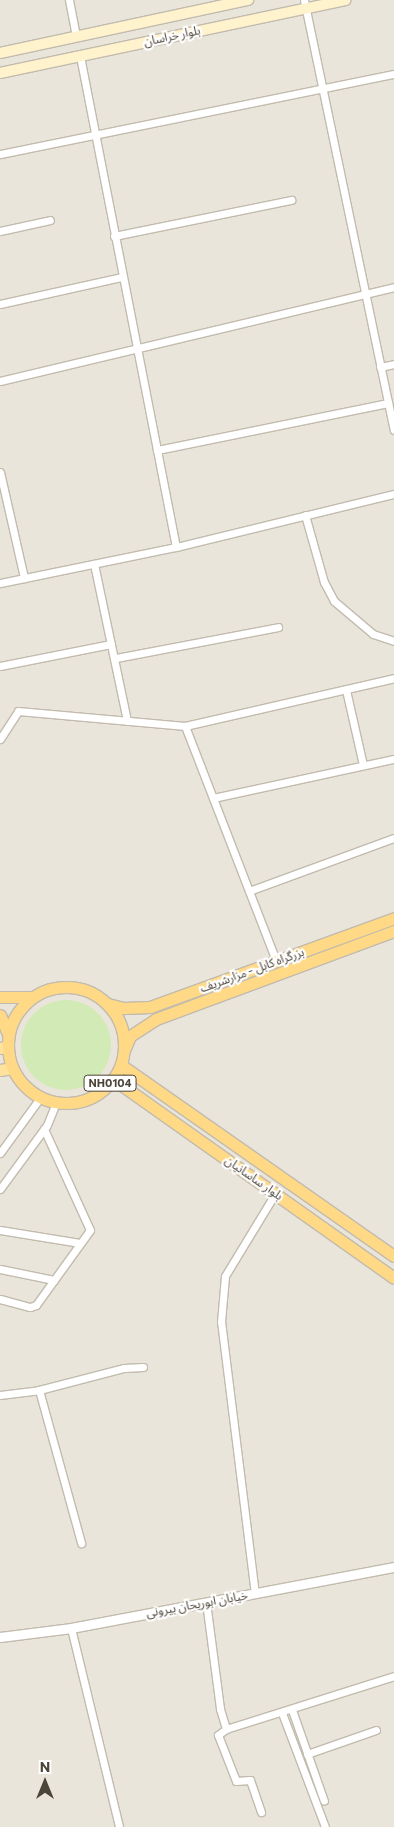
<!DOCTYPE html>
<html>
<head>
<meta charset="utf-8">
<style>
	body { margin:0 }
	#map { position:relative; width:394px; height:1827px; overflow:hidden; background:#f6f3ec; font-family:Commissioner,"Noto Sans Arabic",sans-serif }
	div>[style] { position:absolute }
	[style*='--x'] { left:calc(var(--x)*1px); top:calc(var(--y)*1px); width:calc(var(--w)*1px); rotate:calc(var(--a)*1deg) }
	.residential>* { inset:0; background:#eae5da }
	.green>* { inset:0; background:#d2eab5 }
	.round { border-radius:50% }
	.roads { filter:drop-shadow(1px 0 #c2bbae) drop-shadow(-1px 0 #c2bbae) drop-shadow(0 1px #c2bbae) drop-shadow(0 -1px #c2bbae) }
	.minor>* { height:7px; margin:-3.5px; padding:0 3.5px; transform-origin:3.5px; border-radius:3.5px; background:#fff }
	.tertiary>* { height:9px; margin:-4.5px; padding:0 4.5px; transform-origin:4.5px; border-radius:4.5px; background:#fff }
	.secondary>* { height:10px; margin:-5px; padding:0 5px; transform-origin:5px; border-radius:5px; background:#fff3cd }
	.primary>* { height:11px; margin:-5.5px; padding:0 5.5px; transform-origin:5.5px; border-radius:5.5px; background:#ffe39c }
	.trunk>* { height:11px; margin:-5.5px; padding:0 5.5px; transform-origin:5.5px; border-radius:5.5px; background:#ffd985 }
	.trunk>.ring { margin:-5.5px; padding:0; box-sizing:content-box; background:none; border:11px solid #ffd985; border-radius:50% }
	span { translate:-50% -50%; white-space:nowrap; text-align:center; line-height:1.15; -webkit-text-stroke:4.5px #fff; paint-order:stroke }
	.shield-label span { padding:1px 4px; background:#fff; border:1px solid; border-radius:4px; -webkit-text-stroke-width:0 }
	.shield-label { font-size:11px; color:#4b4439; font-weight:700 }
	.street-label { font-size:12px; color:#4b4439 }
	.north { position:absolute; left:20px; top:1757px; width:50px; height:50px; -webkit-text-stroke:4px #fff; paint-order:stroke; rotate:0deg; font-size:14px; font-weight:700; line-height:20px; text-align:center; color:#4b4439 }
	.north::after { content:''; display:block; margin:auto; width:18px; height:22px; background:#4b4439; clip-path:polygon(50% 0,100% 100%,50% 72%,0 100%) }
</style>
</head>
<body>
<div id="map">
	<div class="residential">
		<i style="clip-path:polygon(0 0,394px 0,394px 1827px,0 1827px)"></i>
	</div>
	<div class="green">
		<i class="round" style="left:21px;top:1000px;width:90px;height:90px"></i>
	</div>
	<div class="roads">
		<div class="minor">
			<i style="--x:69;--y:0;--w:37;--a:79"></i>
			<i style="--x:304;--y:0;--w:439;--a:78.2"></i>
			<i style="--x:80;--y:56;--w:500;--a:78.94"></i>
			<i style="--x:0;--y:154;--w:402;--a:-11.5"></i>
			<i style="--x:0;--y:231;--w:51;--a:-12.4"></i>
			<i style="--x:114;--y:236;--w:181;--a:-11.5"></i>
			<i style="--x:0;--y:304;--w:125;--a:-12.5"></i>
			<i style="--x:380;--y:367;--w:14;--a:-12"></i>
			<i style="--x:0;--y:381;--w:405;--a:-13.4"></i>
			<i style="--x:157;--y:450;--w:236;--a:-11.5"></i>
			<i style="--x:0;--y:472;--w:109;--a:77.2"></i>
			<i style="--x:305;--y:515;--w:70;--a:74.2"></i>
			<i style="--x:324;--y:582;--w:21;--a:62"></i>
			<i style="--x:334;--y:601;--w:51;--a:40.2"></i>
			<i style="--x:373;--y:634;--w:22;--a:18"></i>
			<i style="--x:94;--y:564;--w:160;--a:78.1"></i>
			<i style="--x:0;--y:583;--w:180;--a:-11.6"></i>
			<i style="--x:176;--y:547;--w:224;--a:-13.7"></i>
			<i style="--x:116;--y:658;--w:165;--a:-10.8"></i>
			<i style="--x:0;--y:666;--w:113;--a:-11.2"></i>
			<i style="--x:346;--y:690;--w:77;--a:77.2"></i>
			<i style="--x:185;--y:726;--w:252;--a:68.8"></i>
			<i style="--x:0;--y:739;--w:33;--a:-57"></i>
			<i style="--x:18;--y:711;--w:168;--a:5.1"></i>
			<i style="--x:185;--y:726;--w:214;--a:-12.9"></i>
			<i style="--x:213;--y:798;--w:185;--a:-12.2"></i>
			<i style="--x:249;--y:891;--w:154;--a:-20.1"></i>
			<i style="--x:0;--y:1153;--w:68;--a:-54"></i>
			<i style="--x:0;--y:1189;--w:79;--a:-53.7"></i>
			<i style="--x:47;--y:1125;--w:24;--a:-68"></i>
			<i style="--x:0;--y:1230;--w:81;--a:9.2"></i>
			<i style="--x:0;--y:1269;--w:55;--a:11.5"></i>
			<i style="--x:0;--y:1299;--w:31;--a:15"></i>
			<i style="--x:30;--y:1307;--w:6;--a:-18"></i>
			<i style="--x:36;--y:1305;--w:92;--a:-54.2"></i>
			<i style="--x:90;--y:1230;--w:111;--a:-114.5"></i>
			<i style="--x:39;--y:1390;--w:88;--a:-14.5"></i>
			<i style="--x:124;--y:1368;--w:19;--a:-3"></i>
			<i style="--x:0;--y:1395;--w:39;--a:-7"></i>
			<i style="--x:39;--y:1390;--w:159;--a:74.6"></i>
			<i style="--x:255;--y:1594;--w:274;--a:-97.1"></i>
			<i style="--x:221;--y:1322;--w:46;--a:-85"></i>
			<i style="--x:225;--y:1276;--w:98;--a:-58.7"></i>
			<i style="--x:206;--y:1602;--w:108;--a:82.5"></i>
			<i style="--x:220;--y:1709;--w:21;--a:73"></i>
			<i style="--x:226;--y:1729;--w:10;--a:143"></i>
			<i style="--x:218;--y:1735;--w:49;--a:68.6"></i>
			<i style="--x:236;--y:1781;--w:14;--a:-4"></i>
			<i style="--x:250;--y:1780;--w:34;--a:71"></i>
			<i style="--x:71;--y:1628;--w:205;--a:76.4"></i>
			<i style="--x:292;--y:1710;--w:96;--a:70.6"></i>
			<i style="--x:282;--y:1713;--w:122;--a:69.3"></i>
			<i style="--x:226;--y:1729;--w:176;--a:-17.5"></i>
			<i style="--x:307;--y:1754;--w:73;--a:-19.2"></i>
		</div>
		<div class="tertiary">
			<i style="--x:0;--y:1637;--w:72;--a:-7.2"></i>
			<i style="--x:71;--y:1628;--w:329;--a:-10.7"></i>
		</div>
		<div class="secondary">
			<i style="--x:0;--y:53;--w:254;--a:-12.1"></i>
			<i style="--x:0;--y:73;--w:353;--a:-11.9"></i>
		</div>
		<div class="primary">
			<i style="--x:0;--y:1048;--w:7;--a:-8"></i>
			<i style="--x:0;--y:1070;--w:12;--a:-9"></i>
		</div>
		<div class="trunk">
			<i class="ring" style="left:8px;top:987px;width:105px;height:105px"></i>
			<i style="--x:0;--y:997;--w:32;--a:0"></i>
			<i style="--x:108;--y:1004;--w:16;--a:15"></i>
			<i style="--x:123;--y:1008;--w:27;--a:-2"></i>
			<i style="--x:150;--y:1007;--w:260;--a:-20"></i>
			<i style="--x:0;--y:1015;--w:21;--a:67"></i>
			<i style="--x:125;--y:1048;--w:13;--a:-67"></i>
			<i style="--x:130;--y:1036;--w:31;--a:-33"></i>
			<i style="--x:156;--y:1019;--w:254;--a:-20.3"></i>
			<i style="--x:121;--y:1065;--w:333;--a:35"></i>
			<i style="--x:113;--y:1079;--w:344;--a:35.3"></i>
		</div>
	</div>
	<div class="shield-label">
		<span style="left:110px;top:1083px">NH0104</span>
	</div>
	<div class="street-label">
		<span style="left:172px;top:36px;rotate:-12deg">بلوار خراسان</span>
		<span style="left:252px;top:970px;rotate:-20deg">بزرگراه کابل - مزارشریف</span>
		<span style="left:254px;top:1178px;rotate:35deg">بلوار ساسانیان</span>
		<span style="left:197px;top:1604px;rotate:-10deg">خیابان ابوریحان بیرونی</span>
	</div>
	<div class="north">N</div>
</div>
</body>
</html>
